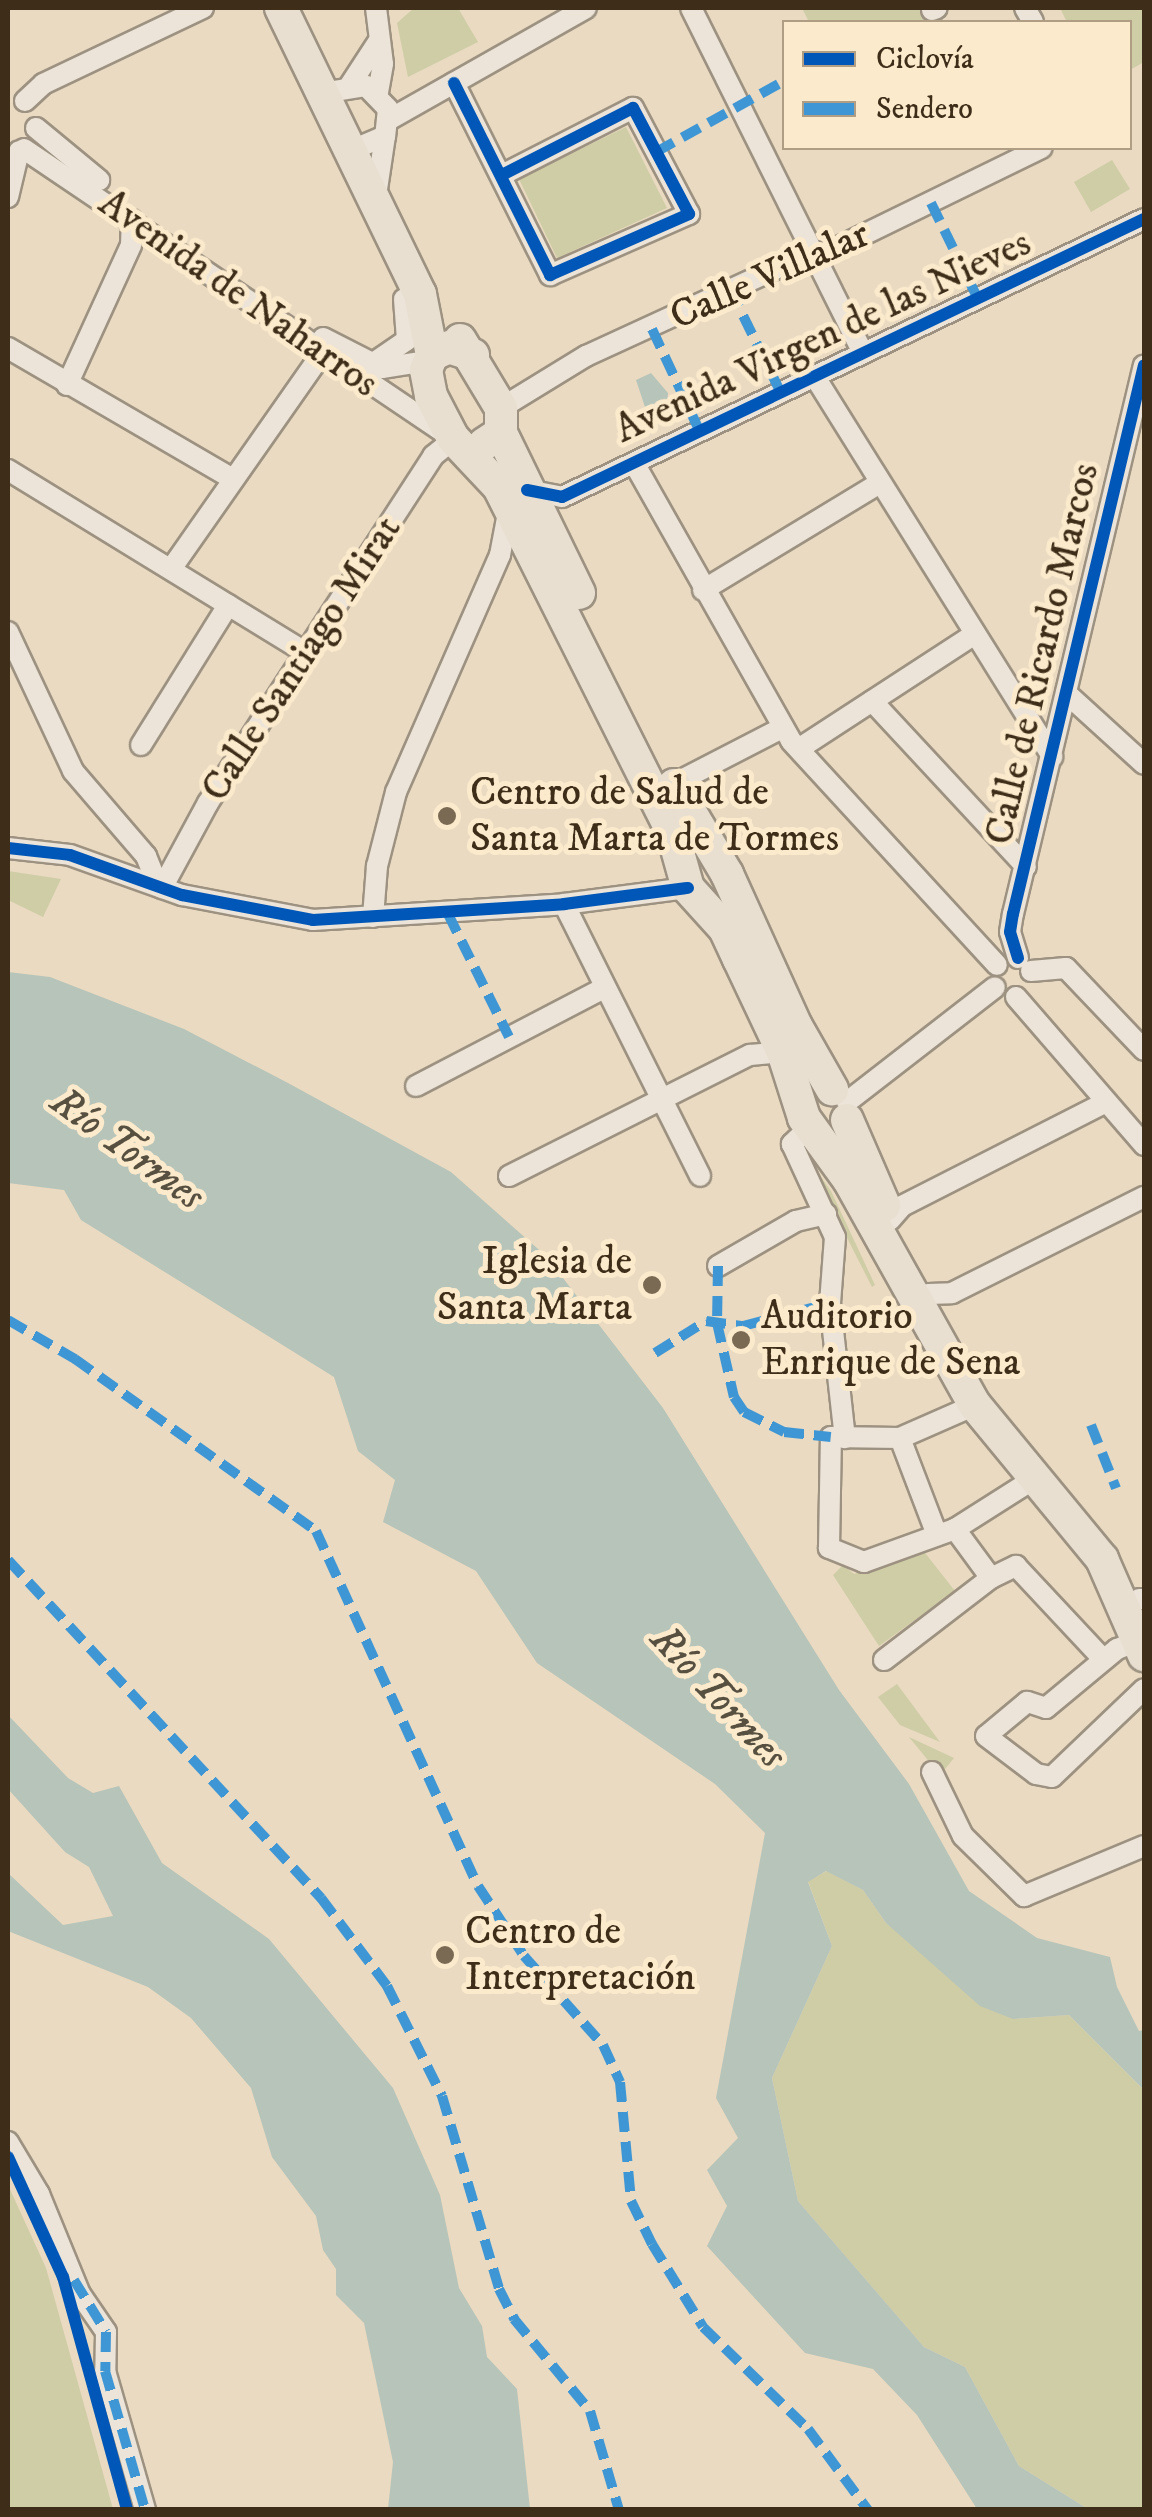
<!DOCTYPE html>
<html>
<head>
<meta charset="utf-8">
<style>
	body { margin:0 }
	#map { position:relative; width:1152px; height:2517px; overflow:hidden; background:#e9dac1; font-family:"IM FELL DW Pica",serif }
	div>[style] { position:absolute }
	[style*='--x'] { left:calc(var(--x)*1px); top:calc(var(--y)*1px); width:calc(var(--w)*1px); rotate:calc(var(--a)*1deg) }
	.green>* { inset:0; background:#cfcda6 }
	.water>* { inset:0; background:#b7c4b9 }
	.roads { filter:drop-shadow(2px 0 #9d9281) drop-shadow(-2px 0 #9d9281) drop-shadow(0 2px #9d9281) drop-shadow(0 -2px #9d9281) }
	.minor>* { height:20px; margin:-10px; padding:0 10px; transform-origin:10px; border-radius:10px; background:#ece4d8 }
	.trunk>* { height:32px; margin:-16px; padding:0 16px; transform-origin:16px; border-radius:16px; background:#e8dfd1 }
	.quiet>* { height:10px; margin-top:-5px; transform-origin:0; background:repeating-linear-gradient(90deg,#3f96d4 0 20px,transparent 0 30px) }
	.cycleway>* { height:12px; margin:-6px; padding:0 6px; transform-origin:6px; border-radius:6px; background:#0057b8 }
	.dots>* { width:28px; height:28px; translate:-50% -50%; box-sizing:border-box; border:5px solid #fceacc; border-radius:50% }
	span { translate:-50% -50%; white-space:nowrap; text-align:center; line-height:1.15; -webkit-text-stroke:10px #fceacc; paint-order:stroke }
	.street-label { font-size:40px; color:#3e2d18 }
	.poi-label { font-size:40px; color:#3e2d18 }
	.left { translate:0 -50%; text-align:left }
	.right { translate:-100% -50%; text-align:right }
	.water-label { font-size:42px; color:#575040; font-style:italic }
	.frame { position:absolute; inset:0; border:10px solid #3e2d18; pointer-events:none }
	.legend { position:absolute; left:782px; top:20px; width:350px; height:130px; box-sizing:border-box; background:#fceacc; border:2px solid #b09e84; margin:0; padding:12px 18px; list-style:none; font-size:30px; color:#3e2d18 }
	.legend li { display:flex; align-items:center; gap:20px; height:50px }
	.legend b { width:50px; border:2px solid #b09e84 }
</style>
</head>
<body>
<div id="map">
	<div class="green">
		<i style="clip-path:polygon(414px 8px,458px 8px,478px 42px,408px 77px,397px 23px)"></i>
		<i style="clip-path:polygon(802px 8px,937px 8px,944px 22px,809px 22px)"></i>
		<i style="clip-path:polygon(1060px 8px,1144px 8px,1144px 62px,1130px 70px,1130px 22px,1067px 22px)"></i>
		<i style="clip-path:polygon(626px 127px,667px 208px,557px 258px,519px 179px)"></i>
		<i style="clip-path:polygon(1112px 160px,1130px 189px,1091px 212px,1074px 182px)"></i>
		<i style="clip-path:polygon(8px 871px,61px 879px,43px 917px,8px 900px)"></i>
		<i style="clip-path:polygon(804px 1153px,831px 1191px,875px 1285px,872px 1287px)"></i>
		<i style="clip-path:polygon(922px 1549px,955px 1591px,879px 1646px,833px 1575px,843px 1565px,854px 1574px)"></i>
		<i style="clip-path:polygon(897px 1684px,940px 1742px,900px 1725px,878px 1697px)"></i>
		<i style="clip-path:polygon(909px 1737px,954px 1758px,940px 1775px)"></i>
		<i style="clip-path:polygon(827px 1871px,863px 1890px,886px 1923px,1013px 2019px,1069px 2015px,1144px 2090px,1144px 2509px,1088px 2509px,1019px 2466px,965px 2367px,924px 2347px,798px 2201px,772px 2078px,832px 1946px,808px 1881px)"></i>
		<i style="clip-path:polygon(8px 2185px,46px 2268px,113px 2509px,8px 2509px)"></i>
	</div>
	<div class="water">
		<i style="clip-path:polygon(651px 373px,668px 393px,667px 411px,649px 419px,636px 380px)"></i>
		<i style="clip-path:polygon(8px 972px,50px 977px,184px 1029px,288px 1083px,451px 1172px,546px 1256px,663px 1408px,839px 1690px,909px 1784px,969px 1891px,1037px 1938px,1110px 1957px,1117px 1987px,1139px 2031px,1144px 2030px,1144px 2090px,1069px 2015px,1013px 2019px,980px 2006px,886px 1923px,863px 1890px,826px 1871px,808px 1882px,832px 1946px,772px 2078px,798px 2201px,924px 2347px,965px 2367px,1019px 2466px,1088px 2509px,977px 2509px,917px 2415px,873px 2369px,805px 2353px,707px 2246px,727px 2206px,707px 2170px,738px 2138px,716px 2098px,765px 1833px,715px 1784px,537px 1663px,476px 1571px,383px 1522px,395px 1480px,358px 1451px,334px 1377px,81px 1220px,64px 1190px,8px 1183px)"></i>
		<i style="clip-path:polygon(8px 1715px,68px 1778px,93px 1793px,119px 1786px,162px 1863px,269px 1939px,393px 2088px,440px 2195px,459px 2288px,482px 2326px,487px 2357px,517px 2389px,530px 2509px,388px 2509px,393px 2462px,364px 2323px,336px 2295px,336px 2269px,323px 2250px,316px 2216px,272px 2157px,251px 2088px,191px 2018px,148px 1987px,8px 1931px,8px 1873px,63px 1925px,113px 1916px,89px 1867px,65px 1852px,8px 1789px)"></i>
	</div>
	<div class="roads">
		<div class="minor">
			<i style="--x:376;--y:8;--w:56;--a:82.9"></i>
			<i style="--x:383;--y:64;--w:29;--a:100"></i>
			<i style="--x:691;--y:8;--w:385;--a:63.5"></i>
			<i style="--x:1025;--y:8;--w:16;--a:60"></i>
			<i style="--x:932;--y:10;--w:5;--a:-22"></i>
			<i style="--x:454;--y:83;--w:215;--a:63.4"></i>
			<i style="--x:550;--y:275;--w:152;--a:-23.7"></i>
			<i style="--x:689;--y:214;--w:120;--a:-117.8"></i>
			<i style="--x:633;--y:108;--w:147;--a:152.9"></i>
			<i style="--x:350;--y:85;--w:51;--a:-56.9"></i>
			<i style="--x:322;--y:93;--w:45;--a:-9"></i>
			<i style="--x:366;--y:86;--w:32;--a:46"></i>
			<i style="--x:388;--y:109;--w:27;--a:96"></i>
			<i style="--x:385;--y:136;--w:38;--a:157"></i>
			<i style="--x:25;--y:101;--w:25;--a:-43"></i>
			<i style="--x:43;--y:84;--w:177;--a:-25.4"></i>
			<i style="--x:390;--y:119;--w:225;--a:-29.5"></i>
			<i style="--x:36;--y:128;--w:82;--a:39.5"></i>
			<i style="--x:24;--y:149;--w:516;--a:34.03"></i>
			<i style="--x:376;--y:196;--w:61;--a:-81.5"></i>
			<i style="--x:8;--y:197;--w:47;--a:-76.6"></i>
			<i style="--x:323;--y:338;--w:66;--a:27"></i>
			<i style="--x:382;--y:368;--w:46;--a:-8.8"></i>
			<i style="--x:8;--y:348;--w:258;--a:30.2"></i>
			<i style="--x:372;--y:364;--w:42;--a:-34.4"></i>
			<i style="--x:407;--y:340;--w:41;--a:-94.2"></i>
			<i style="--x:815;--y:377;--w:448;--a:58"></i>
			<i style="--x:67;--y:385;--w:154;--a:-65.4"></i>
			<i style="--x:131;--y:245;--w:25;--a:-88"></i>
			<i style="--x:501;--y:408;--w:100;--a:-31.5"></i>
			<i style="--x:586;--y:356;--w:232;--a:-24.7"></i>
			<i style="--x:797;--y:259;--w:19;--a:-3"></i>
			<i style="--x:816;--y:258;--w:251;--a:-26"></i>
			<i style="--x:634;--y:463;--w:319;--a:60.5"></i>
			<i style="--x:791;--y:741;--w:304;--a:47.4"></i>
			<i style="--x:8;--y:470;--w:352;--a:31.5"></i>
			<i style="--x:527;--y:490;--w:36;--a:11"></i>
			<i style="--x:562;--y:497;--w:645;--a:-25.53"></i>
			<i style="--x:171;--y:569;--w:272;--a:-55"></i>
			<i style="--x:703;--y:590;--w:207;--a:-31.2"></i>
			<i style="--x:8;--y:632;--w:153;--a:64.9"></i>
			<i style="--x:73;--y:771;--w:112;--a:49.3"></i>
			<i style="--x:146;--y:856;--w:32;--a:68"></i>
			<i style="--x:1066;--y:693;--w:105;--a:42.3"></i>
			<i style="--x:872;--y:701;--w:226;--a:47.1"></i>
			<i style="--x:141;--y:745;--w:165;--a:-58.1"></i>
			<i style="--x:800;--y:748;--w:209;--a:-33.1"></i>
			<i style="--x:677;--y:790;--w:16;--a:-52"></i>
			<i style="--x:687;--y:777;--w:107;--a:-27.3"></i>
			<i style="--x:8;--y:848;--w:62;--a:6.4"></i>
			<i style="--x:70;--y:855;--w:119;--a:19.7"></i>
			<i style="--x:182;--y:895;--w:133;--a:10.8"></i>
			<i style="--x:313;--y:920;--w:252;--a:-3.6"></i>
			<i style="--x:564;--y:904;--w:125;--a:-7.4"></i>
			<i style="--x:162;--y:888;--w:97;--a:-61.6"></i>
			<i style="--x:208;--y:803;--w:414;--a:-57"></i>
			<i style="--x:433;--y:456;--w:27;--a:-39"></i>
			<i style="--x:564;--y:904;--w:304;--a:63.4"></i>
			<i style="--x:373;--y:917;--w:51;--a:-85.5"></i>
			<i style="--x:377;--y:866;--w:76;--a:-75.6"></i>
			<i style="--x:396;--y:792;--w:259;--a:-66.3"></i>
			<i style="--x:500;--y:555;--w:48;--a:-79.2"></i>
			<i style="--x:1018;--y:958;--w:27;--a:-107"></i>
			<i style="--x:1010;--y:932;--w:18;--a:-81"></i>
			<i style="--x:1013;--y:914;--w:564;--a:-76.58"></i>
			<i style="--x:1031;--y:971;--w:35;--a:-5"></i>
			<i style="--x:1066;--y:968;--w:113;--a:46.4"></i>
			<i style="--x:1016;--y:997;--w:196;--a:49.1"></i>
			<i style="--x:416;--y:1086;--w:212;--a:-27.5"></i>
			<i style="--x:847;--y:1102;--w:187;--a:-37.8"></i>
			<i style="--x:810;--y:1127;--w:25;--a:137"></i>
			<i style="--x:792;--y:1144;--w:102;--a:65.2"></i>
			<i style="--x:835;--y:1237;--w:66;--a:94.3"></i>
			<i style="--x:830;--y:1303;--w:136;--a:83.7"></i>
			<i style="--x:509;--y:1176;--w:270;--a:-26.7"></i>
			<i style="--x:750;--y:1055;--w:33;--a:-5"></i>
			<i style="--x:890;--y:1220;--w:18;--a:-49"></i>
			<i style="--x:902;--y:1206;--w:229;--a:-27"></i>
			<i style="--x:718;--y:1266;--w:90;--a:-30"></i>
			<i style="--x:796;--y:1221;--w:31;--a:-13"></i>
			<i style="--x:928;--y:1294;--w:24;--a:-2"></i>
			<i style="--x:952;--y:1293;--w:215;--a:-26.6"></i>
			<i style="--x:900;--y:1438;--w:104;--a:69.1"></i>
			<i style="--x:955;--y:1529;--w:97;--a:-32.4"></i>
			<i style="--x:991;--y:1578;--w:28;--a:-26"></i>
			<i style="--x:1016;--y:1566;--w:127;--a:46.9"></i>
			<i style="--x:1139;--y:1599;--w:5;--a:0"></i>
			<i style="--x:1138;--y:1641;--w:22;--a:159"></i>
			<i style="--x:1117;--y:1649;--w:92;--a:140.3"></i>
			<i style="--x:1046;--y:1708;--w:20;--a:-162"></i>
			<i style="--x:1027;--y:1702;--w:53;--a:140.3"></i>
			<i style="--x:986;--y:1736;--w:63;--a:37.2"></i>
			<i style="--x:1036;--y:1774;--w:16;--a:11"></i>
			<i style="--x:1052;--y:1777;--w:127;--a:-43.7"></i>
			<i style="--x:884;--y:1660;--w:135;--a:-37.5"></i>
			<i style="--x:991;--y:1578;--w:61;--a:-126.3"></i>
			<i style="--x:955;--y:1529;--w:97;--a:160.1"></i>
			<i style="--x:864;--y:1562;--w:38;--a:-158"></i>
			<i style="--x:829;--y:1548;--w:111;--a:-89"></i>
			<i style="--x:831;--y:1437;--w:69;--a:0.8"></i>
			<i style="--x:900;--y:1438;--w:82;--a:-23.7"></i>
			<i style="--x:932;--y:1772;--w:71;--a:64.2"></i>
			<i style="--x:963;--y:1836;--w:86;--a:44.5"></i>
			<i style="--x:1024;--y:1896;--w:130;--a:-22.6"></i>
			<i style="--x:8;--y:2142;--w:61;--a:59.2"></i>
			<i style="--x:39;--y:2194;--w:108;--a:67.7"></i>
			<i style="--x:80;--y:2294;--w:46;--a:55.6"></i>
			<i style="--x:106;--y:2332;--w:39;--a:91"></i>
			<i style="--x:105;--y:2371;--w:145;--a:73.9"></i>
		</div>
		<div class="trunk">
			<i style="--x:281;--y:8;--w:318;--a:64.1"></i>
			<i style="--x:420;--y:294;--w:62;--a:78.9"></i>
			<i style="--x:460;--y:340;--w:79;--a:58.9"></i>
			<i style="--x:501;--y:408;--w:25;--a:90"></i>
			<i style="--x:501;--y:433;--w:20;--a:147"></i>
			<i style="--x:473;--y:355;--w:25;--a:-162"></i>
			<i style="--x:449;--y:347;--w:19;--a:155"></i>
			<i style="--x:432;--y:355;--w:16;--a:112"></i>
			<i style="--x:426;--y:370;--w:26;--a:79"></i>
			<i style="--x:431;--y:396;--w:47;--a:62.4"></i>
			<i style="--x:453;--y:438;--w:67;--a:46.8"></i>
			<i style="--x:499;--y:487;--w:385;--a:63.3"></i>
			<i style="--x:672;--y:831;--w:59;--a:74.3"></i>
			<i style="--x:688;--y:888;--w:55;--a:47.9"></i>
			<i style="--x:725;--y:929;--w:33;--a:65"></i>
			<i style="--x:739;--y:959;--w:103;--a:64.7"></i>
			<i style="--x:783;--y:1052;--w:69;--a:72.3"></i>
			<i style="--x:804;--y:1118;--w:77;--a:54"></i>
			<i style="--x:849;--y:1180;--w:258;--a:60.8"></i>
			<i style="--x:975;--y:1405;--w:200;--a:50.5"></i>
			<i style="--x:1102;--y:1559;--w:105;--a:66.4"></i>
			<i style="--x:501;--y:433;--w:178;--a:64"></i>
			<i style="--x:674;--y:785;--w:104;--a:59.2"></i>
			<i style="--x:727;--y:874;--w:167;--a:65.6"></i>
			<i style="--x:796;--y:1026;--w:73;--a:60.3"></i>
			<i style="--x:847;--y:1120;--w:93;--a:66.5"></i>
		</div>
	</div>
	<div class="quiet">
		<i style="--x:656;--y:152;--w:146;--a:-29"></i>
		<i style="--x:931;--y:203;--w:107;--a:63.9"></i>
		<i style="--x:730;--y:289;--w:116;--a:63.9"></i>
		<i style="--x:652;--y:329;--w:114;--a:65"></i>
		<i style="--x:448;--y:914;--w:137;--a:63.6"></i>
		<i style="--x:718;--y:1266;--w:57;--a:91"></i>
		<i style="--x:717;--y:1323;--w:76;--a:77.1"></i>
		<i style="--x:734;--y:1397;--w:18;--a:56"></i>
		<i style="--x:744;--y:1412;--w:45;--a:26.6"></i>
		<i style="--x:784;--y:1432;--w:47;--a:6.1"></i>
		<i style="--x:8;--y:1320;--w:78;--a:30.2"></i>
		<i style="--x:75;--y:1359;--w:296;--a:35.5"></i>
		<i style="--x:316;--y:1531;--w:390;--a:65.5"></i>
		<i style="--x:478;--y:1886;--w:84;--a:56.7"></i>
		<i style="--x:524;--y:1956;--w:119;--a:48.4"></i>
		<i style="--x:603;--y:2045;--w:41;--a:65.3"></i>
		<i style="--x:620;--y:2082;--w:120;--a:84.7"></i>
		<i style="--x:631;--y:2201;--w:48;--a:64"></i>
		<i style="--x:652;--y:2244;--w:97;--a:58.4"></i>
		<i style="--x:703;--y:2327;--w:146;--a:44.2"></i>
		<i style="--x:808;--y:2429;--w:101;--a:53.5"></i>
		<i style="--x:655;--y:1353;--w:60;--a:-32.1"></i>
		<i style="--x:706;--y:1321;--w:37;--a:8"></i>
		<i style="--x:743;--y:1326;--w:90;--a:-14.8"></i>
		<i style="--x:1091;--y:1425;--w:68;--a:68.4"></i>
		<i style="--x:8;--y:1560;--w:461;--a:47.2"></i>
		<i style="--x:321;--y:1898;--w:110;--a:53.1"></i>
		<i style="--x:387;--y:1986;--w:123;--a:63.4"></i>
		<i style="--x:442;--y:2096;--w:201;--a:73.5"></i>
		<i style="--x:499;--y:2289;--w:34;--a:63"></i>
		<i style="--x:514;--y:2319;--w:119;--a:50.4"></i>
		<i style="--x:590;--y:2411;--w:103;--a:73.7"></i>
		<i style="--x:74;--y:2280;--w:61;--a:58.4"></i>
		<i style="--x:106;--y:2332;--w:39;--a:91"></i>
		<i style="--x:105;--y:2371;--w:145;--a:73.9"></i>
	</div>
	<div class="cycleway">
		<i style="--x:454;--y:83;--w:215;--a:63.4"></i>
		<i style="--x:550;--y:275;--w:152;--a:-23.7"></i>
		<i style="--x:689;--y:214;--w:120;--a:-117.8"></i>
		<i style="--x:633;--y:108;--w:147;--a:152.9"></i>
		<i style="--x:527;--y:490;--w:36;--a:11"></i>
		<i style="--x:562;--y:497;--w:645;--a:-25.53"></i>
		<i style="--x:8;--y:848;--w:62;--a:6.4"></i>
		<i style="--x:70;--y:855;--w:119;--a:19.7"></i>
		<i style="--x:182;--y:895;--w:133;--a:10.8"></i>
		<i style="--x:313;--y:920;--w:252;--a:-3.6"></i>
		<i style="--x:564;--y:904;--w:125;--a:-7.4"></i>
		<i style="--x:1018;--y:958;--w:27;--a:-107"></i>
		<i style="--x:1010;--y:932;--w:18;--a:-81"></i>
		<i style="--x:1013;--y:914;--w:564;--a:-76.58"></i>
		<i style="--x:8;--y:2157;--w:132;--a:65.4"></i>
		<i style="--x:63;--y:2277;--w:242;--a:74.6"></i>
	</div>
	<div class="dots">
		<i style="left:447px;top:816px;background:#7a6a53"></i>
		<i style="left:652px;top:1285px;background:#7a6a53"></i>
		<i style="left:741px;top:1340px;background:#7a6a53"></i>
		<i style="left:445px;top:1955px;background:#7a6a53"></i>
	</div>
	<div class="street-label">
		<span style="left:770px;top:276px;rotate:-24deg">Calle Villalar</span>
		<span style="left:238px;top:294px;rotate:35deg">Avenida de Naharros</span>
		<span style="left:823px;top:337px;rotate:-25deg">Avenida Virgen de las Nieves</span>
		<span style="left:1043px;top:654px;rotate:-77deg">Calle de Ricardo Marcos</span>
		<span style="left:302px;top:659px;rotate:-57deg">Calle Santiago Mirat</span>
	</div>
	<div class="poi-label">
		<span class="left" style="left:470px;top:816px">Centro de Salud de<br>Santa Marta de Tormes</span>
		<span class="right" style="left:632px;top:1285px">Iglesia de<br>Santa Marta</span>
		<span class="left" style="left:761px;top:1340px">Auditorio<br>Enrique de Sena</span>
		<span class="left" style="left:465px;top:1955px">Centro de<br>Interpretación</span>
	</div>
	<div class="water-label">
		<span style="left:127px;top:1149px;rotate:36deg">Río Tormes</span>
		<span style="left:718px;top:1697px;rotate:47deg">Río Tormes</span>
	</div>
	<div class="frame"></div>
	<ul class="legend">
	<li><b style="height:12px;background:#0057b8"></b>Ciclovía</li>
	<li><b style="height:12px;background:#3f96d4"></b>Sendero</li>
	</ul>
</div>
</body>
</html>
